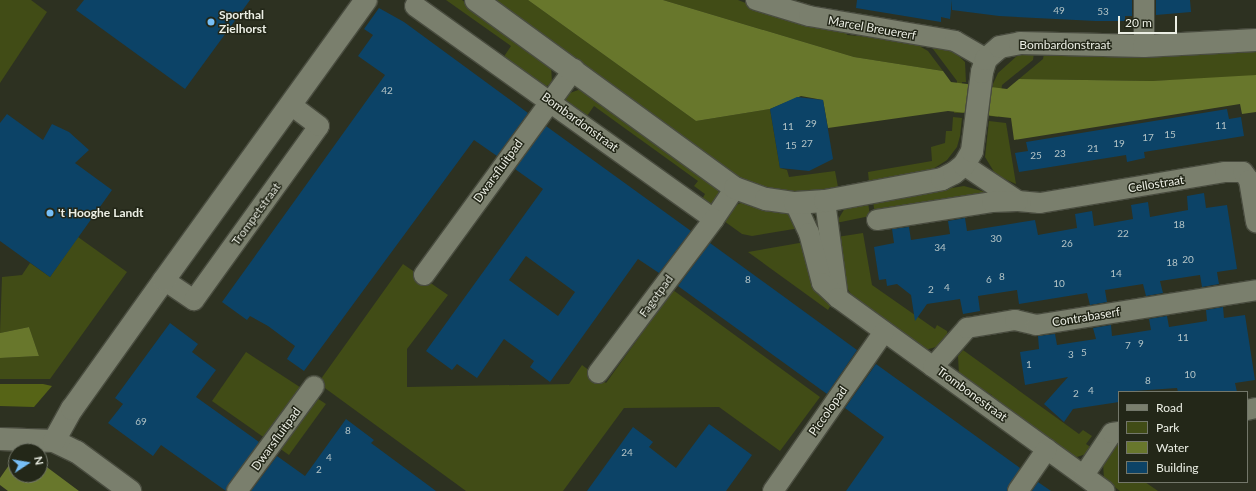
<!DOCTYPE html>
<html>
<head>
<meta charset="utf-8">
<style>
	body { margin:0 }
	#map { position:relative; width:1256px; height:491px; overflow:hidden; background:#2d3121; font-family:Lato,sans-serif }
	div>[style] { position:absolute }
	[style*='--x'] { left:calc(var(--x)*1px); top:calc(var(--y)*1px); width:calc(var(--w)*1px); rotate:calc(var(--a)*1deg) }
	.green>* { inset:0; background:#414c16 }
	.forest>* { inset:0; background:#566416 }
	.water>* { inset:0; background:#68772c }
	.building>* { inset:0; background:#0c4367 }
	.roads { filter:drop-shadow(1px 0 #494c3f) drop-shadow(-1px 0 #494c3f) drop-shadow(0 1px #494c3f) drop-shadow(0 -1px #494c3f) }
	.street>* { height:20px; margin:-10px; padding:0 10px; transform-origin:10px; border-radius:10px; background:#7a7f6d }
	.secondary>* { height:22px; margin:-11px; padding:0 11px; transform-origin:11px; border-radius:11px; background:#7a7f6d }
	.dots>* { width:11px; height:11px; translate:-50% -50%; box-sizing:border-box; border:2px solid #232718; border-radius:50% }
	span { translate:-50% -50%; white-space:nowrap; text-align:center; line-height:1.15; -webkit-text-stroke:3px #232718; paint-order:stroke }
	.number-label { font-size:10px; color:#b4c4c6 }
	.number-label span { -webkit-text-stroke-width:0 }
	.poi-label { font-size:12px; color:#ecefe5; font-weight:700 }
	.left { translate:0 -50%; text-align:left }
	.street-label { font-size:12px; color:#ecefe5 }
	.legend { position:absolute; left:1118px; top:391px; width:130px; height:92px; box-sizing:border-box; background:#232718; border:1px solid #73776a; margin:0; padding:5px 7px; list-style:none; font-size:12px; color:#ecefe5 }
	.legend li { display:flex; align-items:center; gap:8px; height:20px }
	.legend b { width:20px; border:1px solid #73776a }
	.north { position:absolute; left:8px; top:443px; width:40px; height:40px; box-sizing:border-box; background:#232718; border:1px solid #73776a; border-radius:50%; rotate:78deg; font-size:11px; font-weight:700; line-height:16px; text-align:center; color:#ecefe5 }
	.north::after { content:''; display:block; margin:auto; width:14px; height:18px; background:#77bff7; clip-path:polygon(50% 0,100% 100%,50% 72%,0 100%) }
	.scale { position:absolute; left:1118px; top:16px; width:59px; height:18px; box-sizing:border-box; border:2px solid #ecefe5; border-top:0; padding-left:5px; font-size:12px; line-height:14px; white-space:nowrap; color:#ecefe5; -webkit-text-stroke:3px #232718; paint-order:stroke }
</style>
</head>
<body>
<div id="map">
	<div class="green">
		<i style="clip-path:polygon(0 0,31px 0,47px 12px,0 83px)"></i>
		<i style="clip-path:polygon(446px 0,462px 0,551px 65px,552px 83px,545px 87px,503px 58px,511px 46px)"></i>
		<i style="clip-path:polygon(492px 0,528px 0,696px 121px,770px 109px,780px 168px,787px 170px,789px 177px,835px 171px,838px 187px,799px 193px,769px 189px,742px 179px)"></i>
		<i style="clip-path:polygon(663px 0,738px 0,797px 23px,846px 32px,847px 35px,921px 41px,921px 47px,928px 51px,943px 71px,854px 57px)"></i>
		<i style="clip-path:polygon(934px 43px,947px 45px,965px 62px,966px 82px,962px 82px,960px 106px,963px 106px,963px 113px,954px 113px,957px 81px,933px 49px)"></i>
		<i style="clip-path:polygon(1256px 50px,1256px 75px,1242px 77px,1152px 81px,1019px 79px,1043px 59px,1044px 53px,1167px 55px)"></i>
		<i style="clip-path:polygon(1034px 53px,1033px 60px,1002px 85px,998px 117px,990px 116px,993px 84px,998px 73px,1018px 55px)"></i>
		<i style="clip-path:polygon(581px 89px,717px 186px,719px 193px,712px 206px,701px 201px,705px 194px,694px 186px,698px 181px,594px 106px,587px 116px,565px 101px,567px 94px)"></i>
		<i style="clip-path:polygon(953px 117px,962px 118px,960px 136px,957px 147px,947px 160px,933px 169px,869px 182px,868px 172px,932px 161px,931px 147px,945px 143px,946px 131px,952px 131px)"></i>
		<i style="clip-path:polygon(989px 121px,1006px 123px,1016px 184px,996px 175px,985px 157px)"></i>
		<i style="clip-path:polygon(964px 186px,989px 193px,875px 215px,873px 201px)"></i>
		<i style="clip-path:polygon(743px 202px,790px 213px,800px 228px,752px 236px,742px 234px,724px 221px,736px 205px)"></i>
		<i style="clip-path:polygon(868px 202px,870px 216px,836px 223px,845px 208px)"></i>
		<i style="clip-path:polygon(863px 233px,872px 285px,935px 329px,937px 325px,947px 331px,948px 337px,943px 345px,925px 350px,851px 294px,843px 282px,837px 237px)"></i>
		<i style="clip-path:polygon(78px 237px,127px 272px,50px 379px,0 379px,0 358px,39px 356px,29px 327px,0 333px,2px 277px,22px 275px,30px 263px,50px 277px)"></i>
		<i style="clip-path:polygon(805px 242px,831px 305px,828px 310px,748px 252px)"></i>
		<i style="clip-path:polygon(403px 264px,448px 295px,407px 349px,407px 387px,569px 384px,582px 365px,606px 383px,673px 290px,820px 397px,780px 451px,719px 407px,624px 408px,563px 491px,466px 491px,318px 383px)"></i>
		<i style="clip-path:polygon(963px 350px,1079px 434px,1083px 430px,1092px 436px,1086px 444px,1092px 448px,1089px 453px,1074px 458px,991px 398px,992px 395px,959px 375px,958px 356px)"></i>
		<i style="clip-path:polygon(246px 352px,326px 404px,289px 455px,212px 401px)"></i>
		<i style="clip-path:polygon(1119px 441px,1119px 482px,1145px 482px,1158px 491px,1120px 491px,1104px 479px,1103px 463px)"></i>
	</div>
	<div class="forest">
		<i style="clip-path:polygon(0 384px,43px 384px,52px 386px,34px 407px,0 406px)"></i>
	</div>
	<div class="water">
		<i style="clip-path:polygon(528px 0,663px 0,854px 57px,943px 71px,951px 82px,1007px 89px,1019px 79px,1152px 81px,1256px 75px,1256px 112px,1242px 114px,1240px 104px,1014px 140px,1011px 118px,948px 111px,828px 128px,823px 100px,801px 96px,770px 109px,696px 121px)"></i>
		<i style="clip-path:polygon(29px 327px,39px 356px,0 358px,0 333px)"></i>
		<i style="clip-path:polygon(14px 458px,16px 475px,40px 475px,40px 462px,79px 491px,8px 491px,0 485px,0 478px)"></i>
	</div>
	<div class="building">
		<i style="clip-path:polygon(84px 0,250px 0,185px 89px,76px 10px)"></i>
		<i style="clip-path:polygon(857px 0,952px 0,950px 19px,941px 17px,941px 22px,856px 8px)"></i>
		<i style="clip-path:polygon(952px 0,1132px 0,1132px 16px,1125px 16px,1125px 21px,1096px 21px,999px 16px,952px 10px)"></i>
		<i style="clip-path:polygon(1156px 0,1190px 0,1191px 12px,1156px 15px)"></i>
		<i style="clip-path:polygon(379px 8px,404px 22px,528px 113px,497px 156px,474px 140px,304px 371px,287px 359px,295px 346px,268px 326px,250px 316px,247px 320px,222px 302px,385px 75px,358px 56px,373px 35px,364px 29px)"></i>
		<i style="clip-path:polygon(797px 97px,823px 100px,833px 159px,809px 171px,780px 168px,770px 109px)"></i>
		<i style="clip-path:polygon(1227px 109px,1229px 119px,1241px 117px,1244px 136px,1144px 152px,1145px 158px,1127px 162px,1126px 155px,1019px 172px,1015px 153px,1028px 151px,1026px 142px)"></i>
		<i style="clip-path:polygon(7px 114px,43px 140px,52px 124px,69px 132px,89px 150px,75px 163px,112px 190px,50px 277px,0 241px,0 123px)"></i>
		<i style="clip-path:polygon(evenodd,546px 126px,691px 231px,659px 273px,638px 259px,550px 382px,530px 367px,534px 361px,504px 339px,477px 378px,457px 364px,452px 370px,426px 351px,543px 189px,515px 169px,546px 126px,526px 256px,575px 292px,558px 316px,509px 280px,526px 256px)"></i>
		<i style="clip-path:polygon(1204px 193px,1206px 208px,1227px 205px,1237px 269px,1217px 272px,1219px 284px,1202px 287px,1200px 275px,1160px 281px,1163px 293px,1146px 296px,1143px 284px,1105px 290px,1107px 302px,1090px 305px,1087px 293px,1019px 304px,1017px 290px,978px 296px,980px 311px,963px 314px,960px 299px,927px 304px,915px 321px,911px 295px,897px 284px,887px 286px,886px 279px,879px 280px,874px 247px,894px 243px,892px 229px,909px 227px,911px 240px,950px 234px,948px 221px,965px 218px,967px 231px,1035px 220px,1038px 235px,1077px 228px,1075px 214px,1092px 211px,1094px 226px,1133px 219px,1131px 205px,1148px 202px,1150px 217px,1188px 210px,1187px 196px)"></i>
		<i style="clip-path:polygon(710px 243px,857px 350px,827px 394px,678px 286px)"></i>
		<i style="clip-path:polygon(1223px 307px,1224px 318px,1245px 315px,1255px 380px,1235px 383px,1237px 392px,1178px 392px,1177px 388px,1119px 392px,1119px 402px,1073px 409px,1064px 422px,1044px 404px,1068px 377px,1025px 385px,1020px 352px,1039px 349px,1038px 336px,1055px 334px,1057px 345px,1076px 342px,1096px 339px,1093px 328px,1111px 325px,1112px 336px,1132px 333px,1151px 330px,1149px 319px,1167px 316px,1169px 327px,1207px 321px,1206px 310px)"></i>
		<i style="clip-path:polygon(170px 323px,198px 344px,192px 352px,216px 370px,196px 397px,259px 442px,226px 491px,161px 445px,153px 456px,108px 423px,123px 404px,115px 398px)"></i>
		<i style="clip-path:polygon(876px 364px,1020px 468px,1007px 491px,846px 491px,884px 437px,845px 408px)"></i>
		<i style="clip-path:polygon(346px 419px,374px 440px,371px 443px,436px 491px,251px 491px,277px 456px,305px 476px)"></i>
		<i style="clip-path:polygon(709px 424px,752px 455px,726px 491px,587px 491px,633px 427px,653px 442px,649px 447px,676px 468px)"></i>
		<i style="clip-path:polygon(1038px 482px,1051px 491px,1032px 491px)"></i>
	</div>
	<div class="roads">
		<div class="street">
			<i style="--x:756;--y:0;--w:55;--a:16.8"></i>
			<i style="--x:809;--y:16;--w:148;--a:9.7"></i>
			<i style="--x:955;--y:41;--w:36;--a:30"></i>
			<i style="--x:1144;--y:0;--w:46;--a:90"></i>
			<i style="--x:415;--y:6;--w:367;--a:35.5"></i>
			<i style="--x:714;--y:219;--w:37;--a:-56"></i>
			<i style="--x:964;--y:165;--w:65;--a:33.7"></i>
			<i style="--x:1018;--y:201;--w:22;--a:5"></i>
			<i style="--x:1040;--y:203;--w:188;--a:-9.5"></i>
			<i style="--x:1225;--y:172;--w:18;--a:0"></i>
			<i style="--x:1243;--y:172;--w:10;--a:53"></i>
			<i style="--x:1249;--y:180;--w:43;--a:80.5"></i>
			<i style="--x:825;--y:201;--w:98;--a:82.4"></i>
			<i style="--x:795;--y:203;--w:33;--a:65"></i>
			<i style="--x:809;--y:233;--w:52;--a:75.4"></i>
			<i style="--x:822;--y:283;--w:22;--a:43"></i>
			<i style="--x:838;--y:298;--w:329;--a:35.9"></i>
			<i style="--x:877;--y:220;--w:116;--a:-8.9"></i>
			<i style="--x:992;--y:202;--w:26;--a:-2"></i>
			<i style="--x:424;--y:275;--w:255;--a:-53.9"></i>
			<i style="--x:164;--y:280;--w:36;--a:34"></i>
			<i style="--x:194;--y:300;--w:214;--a:-54.3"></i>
			<i style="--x:319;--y:126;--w:35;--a:-143"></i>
			<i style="--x:933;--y:367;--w:52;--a:-48.9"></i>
			<i style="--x:967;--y:328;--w:49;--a:-9.5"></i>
			<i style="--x:1015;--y:320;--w:22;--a:13"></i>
			<i style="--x:1036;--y:325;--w:223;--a:-9"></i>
			<i style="--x:598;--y:373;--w:193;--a:-53"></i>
			<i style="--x:1247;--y:410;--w:9;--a:-13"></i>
			<i style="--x:1084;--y:475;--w:50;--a:-56.3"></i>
			<i style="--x:1112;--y:433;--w:7;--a:-8"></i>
			<i style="--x:237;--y:491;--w:130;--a:-53.7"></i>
			<i style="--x:773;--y:491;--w:194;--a:-55.1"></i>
			<i style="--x:1018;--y:491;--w:51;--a:-55.4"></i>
		</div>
		<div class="secondary">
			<i style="--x:476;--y:0;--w:320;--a:36"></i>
			<i style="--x:735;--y:188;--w:33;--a:20"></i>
			<i style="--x:766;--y:199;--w:29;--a:8"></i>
			<i style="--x:795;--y:203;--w:30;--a:-4"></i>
			<i style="--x:825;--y:201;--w:119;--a:-10.6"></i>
			<i style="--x:942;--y:179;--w:13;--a:-27"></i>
			<i style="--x:954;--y:173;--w:13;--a:-39"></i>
			<i style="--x:964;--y:165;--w:16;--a:-60"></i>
			<i style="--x:972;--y:151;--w:80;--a:-82.8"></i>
			<i style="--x:982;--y:72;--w:14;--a:-73"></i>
			<i style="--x:986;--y:59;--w:18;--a:-41"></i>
			<i style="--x:1000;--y:47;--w:20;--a:-11"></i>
			<i style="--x:1020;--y:43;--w:124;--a:1.4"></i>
			<i style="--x:1144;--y:46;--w:112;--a:-3.1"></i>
			<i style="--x:0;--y:439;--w:54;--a:2.1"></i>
			<i style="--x:54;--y:441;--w:25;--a:26"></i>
			<i style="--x:77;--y:452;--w:66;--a:36.3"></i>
			<i style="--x:54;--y:441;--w:37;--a:-61"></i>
			<i style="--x:72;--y:409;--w:158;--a:-54.5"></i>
			<i style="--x:164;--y:280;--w:345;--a:-54.2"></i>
		</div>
	</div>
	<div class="dots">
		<i style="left:211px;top:22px;background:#77bff7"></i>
		<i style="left:50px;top:213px;background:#77bff7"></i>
	</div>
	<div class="number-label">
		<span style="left:1059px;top:11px">49</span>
		<span style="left:1103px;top:12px">53</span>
		<span style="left:387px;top:91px">42</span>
		<span style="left:811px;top:124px">29</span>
		<span style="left:1221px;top:126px">11</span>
		<span style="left:788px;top:127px">11</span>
		<span style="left:1170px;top:135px">15</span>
		<span style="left:1148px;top:138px">17</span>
		<span style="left:807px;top:144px">27</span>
		<span style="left:1119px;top:144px">19</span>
		<span style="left:791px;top:146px">15</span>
		<span style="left:1093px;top:149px">21</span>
		<span style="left:1060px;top:154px">23</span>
		<span style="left:1036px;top:156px">25</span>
		<span style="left:1179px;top:225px">18</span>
		<span style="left:1123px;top:234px">22</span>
		<span style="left:996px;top:239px">30</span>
		<span style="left:1067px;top:244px">26</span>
		<span style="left:940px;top:248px">34</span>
		<span style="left:1188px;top:260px">20</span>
		<span style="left:1172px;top:263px">18</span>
		<span style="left:1116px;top:274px">14</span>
		<span style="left:1002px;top:277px">8</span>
		<span style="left:748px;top:280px">8</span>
		<span style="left:989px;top:280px">6</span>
		<span style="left:1059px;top:284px">10</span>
		<span style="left:947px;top:288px">4</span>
		<span style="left:931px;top:290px">2</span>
		<span style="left:1183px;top:338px">11</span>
		<span style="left:1141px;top:344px">9</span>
		<span style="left:1128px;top:346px">7</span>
		<span style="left:1084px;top:353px">5</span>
		<span style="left:1071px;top:355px">3</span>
		<span style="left:1029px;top:365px">1</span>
		<span style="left:1190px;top:375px">10</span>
		<span style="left:1148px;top:381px">8</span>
		<span style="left:1091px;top:391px">4</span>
		<span style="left:1076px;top:394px">2</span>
		<span style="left:141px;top:422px">69</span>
		<span style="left:348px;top:431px">8</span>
		<span style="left:627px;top:453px">24</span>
		<span style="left:329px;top:458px">4</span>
		<span style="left:319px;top:470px">2</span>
	</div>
	<div class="poi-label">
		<span class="left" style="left:219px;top:22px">Sporthal<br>Zielhorst</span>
		<span class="left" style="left:58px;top:213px">'t Hooghe Landt</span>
	</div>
	<div class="street-label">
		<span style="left:872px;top:28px;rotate:10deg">Marcel Breuererf</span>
		<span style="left:1065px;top:45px">Bombardonstraat</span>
		<span style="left:580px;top:122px;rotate:36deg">Bombardonstraat</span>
		<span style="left:498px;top:171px;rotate:-54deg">Dwarsfluitpad</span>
		<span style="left:1156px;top:184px;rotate:-9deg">Cellostraat</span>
		<span style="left:256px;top:214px;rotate:-54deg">Trompetstraat</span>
		<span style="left:656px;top:296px;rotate:-54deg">Fagotpad</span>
		<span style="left:1086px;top:317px;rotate:-9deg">Contrabaserf</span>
		<span style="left:972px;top:394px;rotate:36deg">Trombonestraat</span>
		<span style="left:828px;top:411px;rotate:-55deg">Piccolopad</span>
		<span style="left:276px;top:439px;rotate:-54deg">Dwarsfluitpad</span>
	</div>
	<ul class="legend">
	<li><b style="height:5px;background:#7a7f6d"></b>Road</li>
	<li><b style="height:11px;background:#414c16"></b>Park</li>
	<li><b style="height:11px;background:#68772c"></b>Water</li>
	<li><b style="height:11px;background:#0c4367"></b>Building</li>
	</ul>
	<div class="north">N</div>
	<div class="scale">20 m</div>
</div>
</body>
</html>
